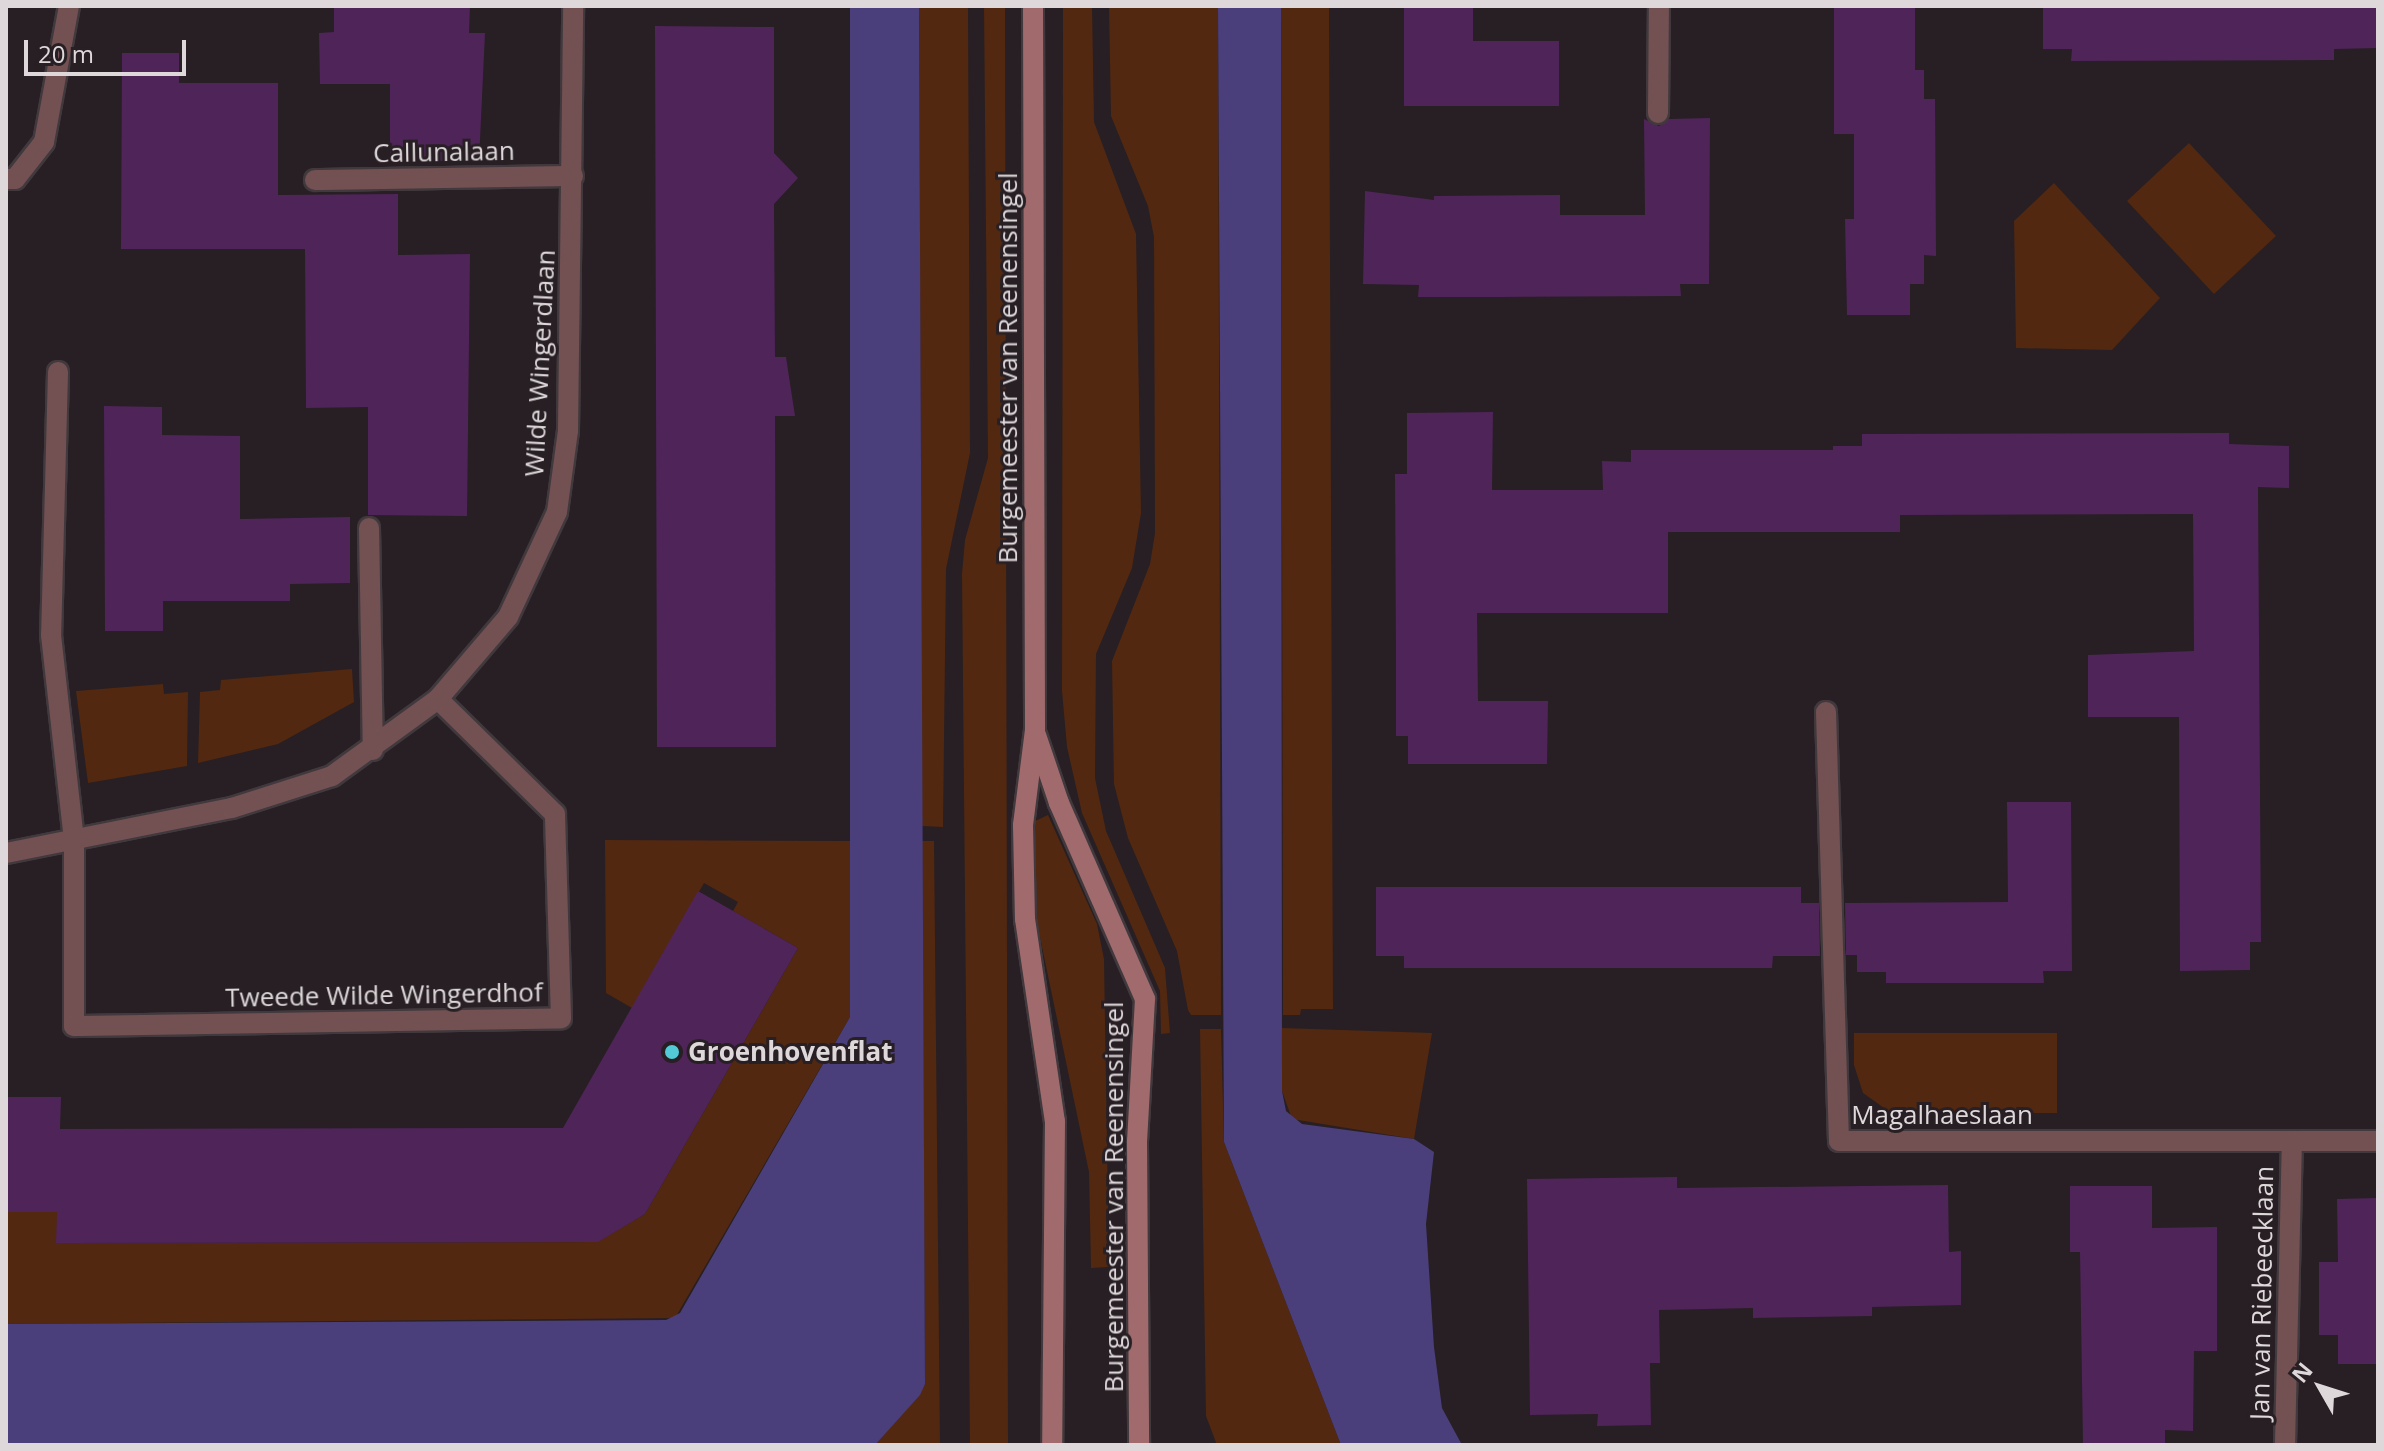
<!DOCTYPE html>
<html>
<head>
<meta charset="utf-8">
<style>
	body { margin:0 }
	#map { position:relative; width:2384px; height:1451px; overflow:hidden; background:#271f23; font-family:"Open Sans",sans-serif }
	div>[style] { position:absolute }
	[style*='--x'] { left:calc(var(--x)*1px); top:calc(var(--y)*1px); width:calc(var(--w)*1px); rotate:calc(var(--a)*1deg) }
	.green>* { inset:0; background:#522811 }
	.water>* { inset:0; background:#4a3e7b }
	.building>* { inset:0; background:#4f2459 }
	.roads { filter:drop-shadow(2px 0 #41393d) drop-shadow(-2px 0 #41393d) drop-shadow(0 2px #41393d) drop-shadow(0 -2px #41393d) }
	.service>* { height:20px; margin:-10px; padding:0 10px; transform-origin:10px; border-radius:10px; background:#735152 }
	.minor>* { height:20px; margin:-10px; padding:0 10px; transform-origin:10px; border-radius:10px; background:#735152 }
	.secondary>* { height:20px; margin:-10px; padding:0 10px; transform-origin:10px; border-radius:10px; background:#a16b6d }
	.dots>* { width:22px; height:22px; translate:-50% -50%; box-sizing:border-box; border:4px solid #271f23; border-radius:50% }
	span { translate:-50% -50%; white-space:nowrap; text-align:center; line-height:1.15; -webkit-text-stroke:6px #271f23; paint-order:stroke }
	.street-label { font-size:26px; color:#ded8db }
	.poi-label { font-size:26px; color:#ded8db; font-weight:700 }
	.left { translate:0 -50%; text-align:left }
	.frame { position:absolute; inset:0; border:8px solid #ded8db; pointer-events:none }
	.north { position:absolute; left:2280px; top:1347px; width:80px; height:80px; -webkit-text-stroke:6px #271f23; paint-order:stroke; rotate:309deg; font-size:22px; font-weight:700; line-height:32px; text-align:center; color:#ded8db }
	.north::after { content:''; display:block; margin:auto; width:28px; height:36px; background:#ded8db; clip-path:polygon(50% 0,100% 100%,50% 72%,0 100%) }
	.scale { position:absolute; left:24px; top:40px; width:162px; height:36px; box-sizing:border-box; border:4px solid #ded8db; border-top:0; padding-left:10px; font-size:24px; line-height:28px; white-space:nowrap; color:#ded8db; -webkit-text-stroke:6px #271f23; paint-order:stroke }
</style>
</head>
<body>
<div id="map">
	<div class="green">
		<i style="clip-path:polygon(919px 6px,968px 6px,970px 453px,946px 569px,943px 827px,922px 826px)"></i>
		<i style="clip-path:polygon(984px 6px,1005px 6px,1008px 1445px,970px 1445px,962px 574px,965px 540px,988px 458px)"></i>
		<i style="clip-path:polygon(1063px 6px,1092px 6px,1094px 122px,1136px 234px,1141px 513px,1132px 568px,1096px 654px,1095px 778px,1106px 831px,1165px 968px,1170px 1033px,1161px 1034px,1160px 991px,1082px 813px,1067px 747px,1062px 691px)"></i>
		<i style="clip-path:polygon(1109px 6px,1218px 6px,1221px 1015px,1191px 1015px,1188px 1010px,1177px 951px,1128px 838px,1114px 784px,1112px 661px,1150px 564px,1155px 533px,1154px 237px,1148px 206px,1111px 116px)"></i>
		<i style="clip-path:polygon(1281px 6px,1329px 6px,1333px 1009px,1301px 1009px,1300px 1015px,1283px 1015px)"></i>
		<i style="clip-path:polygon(2189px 143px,2276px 236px,2214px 294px,2127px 201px)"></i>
		<i style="clip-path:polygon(2054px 183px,2160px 298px,2112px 350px,2016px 348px,2014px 221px)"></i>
		<i style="clip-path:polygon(352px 669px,354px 702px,278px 744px,198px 763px,200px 692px,220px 690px,221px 680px)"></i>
		<i style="clip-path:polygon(163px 684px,164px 694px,188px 692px,187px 766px,88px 783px,76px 691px)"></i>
		<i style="clip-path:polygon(1048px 815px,1097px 924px,1104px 959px,1109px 1267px,1091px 1268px,1089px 1172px,1037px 923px,1033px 822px)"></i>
		<i style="clip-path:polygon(605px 840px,850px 841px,850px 1017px,675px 1318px,6px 1324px,6px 1212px,57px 1212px,57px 1243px,597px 1242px,645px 1214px,798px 948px,733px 911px,738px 902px,704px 883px,632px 1008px,606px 993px)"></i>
		<i style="clip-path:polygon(922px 841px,934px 841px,940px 1445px,875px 1445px,925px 1384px)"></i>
		<i style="clip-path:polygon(1282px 1028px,1432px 1033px,1414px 1139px,1292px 1119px,1282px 1091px)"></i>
		<i style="clip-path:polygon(1200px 1029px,1221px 1029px,1224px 1142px,1341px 1445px,1217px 1445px,1206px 1416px)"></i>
		<i style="clip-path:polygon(1854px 1033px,2057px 1033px,2057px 1113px,1891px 1113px,1863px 1093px,1854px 1065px)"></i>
	</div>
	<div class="water">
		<i style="clip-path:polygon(850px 6px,919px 6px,925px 1384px,920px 1395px,875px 1445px,6px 1445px,6px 1324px,666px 1320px,680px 1313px,850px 1017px)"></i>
		<i style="clip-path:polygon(1218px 6px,1281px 6px,1282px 1091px,1286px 1111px,1302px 1124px,1414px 1139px,1434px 1152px,1426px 1224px,1434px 1347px,1442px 1408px,1462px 1445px,1341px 1445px,1224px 1142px)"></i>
	</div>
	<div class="building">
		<i style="clip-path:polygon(334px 6px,470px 6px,469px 33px,485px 33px,479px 161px,390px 161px,390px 84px,320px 84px,319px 33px,334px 32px)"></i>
		<i style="clip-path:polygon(1404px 6px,1473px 6px,1473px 41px,1559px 41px,1559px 106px,1404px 106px)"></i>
		<i style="clip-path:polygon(1834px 6px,1915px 6px,1915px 70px,1924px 70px,1924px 99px,1935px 99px,1936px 256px,1924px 255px,1924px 284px,1910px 284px,1910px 315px,1847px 315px,1845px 219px,1854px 219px,1854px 134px,1834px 134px)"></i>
		<i style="clip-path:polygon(2043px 6px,2378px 6px,2378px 48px,2334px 49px,2334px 60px,2071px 61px,2072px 49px,2043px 49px)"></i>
		<i style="clip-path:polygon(655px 26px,774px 27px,774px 153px,798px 178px,774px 204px,775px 357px,786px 357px,795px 416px,775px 416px,776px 747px,657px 747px)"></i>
		<i style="clip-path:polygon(122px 53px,179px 53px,179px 83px,278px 83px,278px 195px,398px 194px,398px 255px,470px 254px,467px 516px,368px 515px,368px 407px,306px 408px,305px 249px,121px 249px)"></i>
		<i style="clip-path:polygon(1710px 118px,1709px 284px,1680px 284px,1681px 296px,1501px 297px,1418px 297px,1419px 285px,1363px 284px,1365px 191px,1434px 200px,1434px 196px,1560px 195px,1560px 215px,1645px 215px,1644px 119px,1659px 126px,1669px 119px)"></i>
		<i style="clip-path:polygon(104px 406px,162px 407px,162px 435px,240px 436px,240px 519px,350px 517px,350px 583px,290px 584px,290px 601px,163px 601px,163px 631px,105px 631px)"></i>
		<i style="clip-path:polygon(1493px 412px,1492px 490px,1603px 490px,1602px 461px,1631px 462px,1631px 450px,1833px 450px,1833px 446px,1862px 446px,1862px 434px,2229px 433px,2229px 444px,2289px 446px,2289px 488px,2258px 487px,2261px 942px,2250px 942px,2250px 970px,2180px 971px,2179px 717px,2088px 717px,2088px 655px,2194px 651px,2193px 514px,1900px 515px,1900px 532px,1668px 532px,1668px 613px,1477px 613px,1478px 701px,1548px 701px,1547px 764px,1408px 764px,1408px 736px,1396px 736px,1396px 659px,1395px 474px,1407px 474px,1407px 413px)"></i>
		<i style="clip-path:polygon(2007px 802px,2071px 802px,2072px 971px,2043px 971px,2044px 983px,1886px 983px,1886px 972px,1857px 972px,1857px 955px,1846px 955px,1845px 903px,2008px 902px)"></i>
		<i style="clip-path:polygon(1376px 887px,1801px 887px,1801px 903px,1819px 903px,1820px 956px,1773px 956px,1772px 968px,1404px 968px,1404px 956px,1376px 956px)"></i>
		<i style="clip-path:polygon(698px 891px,798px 948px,645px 1214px,598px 1242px,56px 1243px,57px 1212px,6px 1212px,6px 1097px,61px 1097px,60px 1129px,563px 1128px)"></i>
		<i style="clip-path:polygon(1677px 1177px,1677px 1188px,1948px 1185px,1949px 1252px,1961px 1251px,1961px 1305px,1872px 1307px,1872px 1316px,1753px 1318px,1753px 1308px,1659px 1310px,1660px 1363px,1650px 1363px,1651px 1425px,1597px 1426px,1598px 1414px,1530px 1415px,1527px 1179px)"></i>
		<i style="clip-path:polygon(2070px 1186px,2152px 1186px,2152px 1228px,2217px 1227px,2217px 1351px,2194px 1351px,2193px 1431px,2165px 1430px,2165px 1445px,2083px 1445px,2080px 1252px,2070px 1252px)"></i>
		<i style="clip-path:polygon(2378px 1198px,2378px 1364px,2338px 1364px,2338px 1335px,2319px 1335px,2319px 1262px,2338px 1262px,2337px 1199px)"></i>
	</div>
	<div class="roads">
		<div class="service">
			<i style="--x:1658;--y:113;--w:107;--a:-89.5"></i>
			<i style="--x:1826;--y:712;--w:302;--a:88.3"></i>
		</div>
		<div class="minor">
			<i style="--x:6;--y:179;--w:9;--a:0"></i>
			<i style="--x:15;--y:179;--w:47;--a:-51.9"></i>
			<i style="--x:44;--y:142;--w:138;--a:-79.6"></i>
			<i style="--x:315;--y:180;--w:258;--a:-0.9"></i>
			<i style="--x:58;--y:372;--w:263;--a:91.5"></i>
			<i style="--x:51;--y:635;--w:206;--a:83.6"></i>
			<i style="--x:74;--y:840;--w:186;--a:90"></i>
			<i style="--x:74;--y:1026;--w:487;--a:-0.9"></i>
			<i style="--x:561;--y:1018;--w:204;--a:-91.7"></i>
			<i style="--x:555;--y:814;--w:164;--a:-135.5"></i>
			<i style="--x:369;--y:528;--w:222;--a:89"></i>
			<i style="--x:6;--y:853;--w:230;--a:-11.3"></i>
			<i style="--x:232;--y:808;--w:105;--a:-17.7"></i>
			<i style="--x:332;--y:776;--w:131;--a:-36"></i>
			<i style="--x:438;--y:699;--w:108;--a:-49.5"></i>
			<i style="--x:508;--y:617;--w:116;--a:-65"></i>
			<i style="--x:557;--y:512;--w:82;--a:-82.3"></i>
			<i style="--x:568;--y:431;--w:425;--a:-89.3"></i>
			<i style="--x:1835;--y:1014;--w:127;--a:88.2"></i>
			<i style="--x:1839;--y:1141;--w:539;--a:0"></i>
			<i style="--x:2285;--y:1445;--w:302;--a:-88.7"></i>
		</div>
		<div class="secondary">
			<i style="--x:1033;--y:6;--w:724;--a:89.84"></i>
			<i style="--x:1035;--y:730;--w:96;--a:97.2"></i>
			<i style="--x:1023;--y:825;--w:94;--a:88.8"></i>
			<i style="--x:1025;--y:919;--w:204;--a:81.6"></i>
			<i style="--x:1055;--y:1121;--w:324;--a:90.5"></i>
			<i style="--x:1036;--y:735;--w:72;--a:71.3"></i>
			<i style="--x:1059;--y:803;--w:214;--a:66.3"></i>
			<i style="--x:1145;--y:999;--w:142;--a:93.2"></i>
			<i style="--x:1137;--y:1141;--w:304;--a:89.6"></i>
		</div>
	</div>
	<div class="dots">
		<i style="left:672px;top:1052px;background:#52cbd7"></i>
	</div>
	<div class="street-label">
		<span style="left:444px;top:152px;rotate:-1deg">Callunalaan</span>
		<span style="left:540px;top:363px;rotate:-87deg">Wilde Wingerdlaan</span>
		<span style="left:1008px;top:368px;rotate:-90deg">Burgemeester van Reenensingel</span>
		<span style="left:384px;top:995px;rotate:-1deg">Tweede Wilde Wingerdhof</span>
		<span style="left:1942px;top:1115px">Magalhaeslaan</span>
		<span style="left:1114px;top:1197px;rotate:-90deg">Burgemeester van Reenensingel</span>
		<span style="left:2262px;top:1293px;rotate:-89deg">Jan van Riebeecklaan</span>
	</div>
	<div class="poi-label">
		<span class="left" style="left:688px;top:1052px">Groenhovenflat</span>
	</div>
	<div class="frame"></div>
	<div class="north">N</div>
	<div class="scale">20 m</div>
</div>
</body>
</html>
